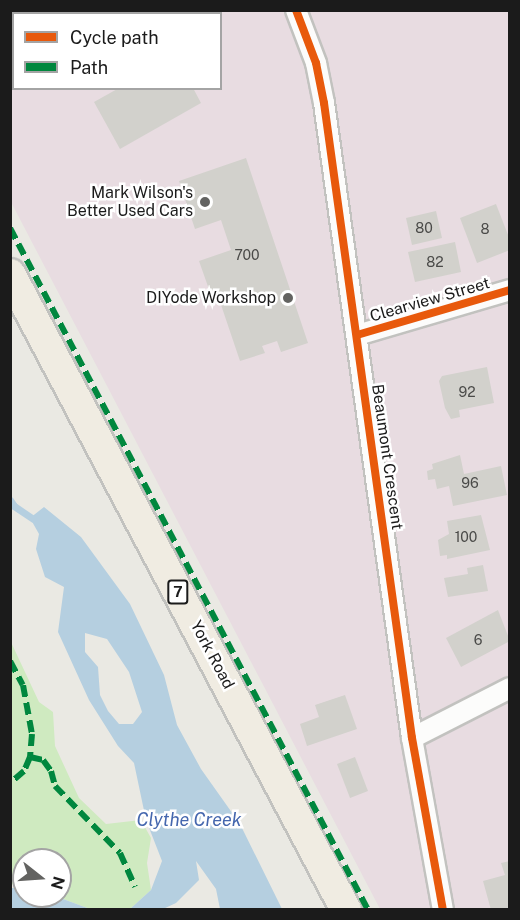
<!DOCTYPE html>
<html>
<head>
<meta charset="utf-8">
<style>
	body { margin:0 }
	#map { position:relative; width:520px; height:920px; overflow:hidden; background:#eae9e3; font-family:"Public Sans",sans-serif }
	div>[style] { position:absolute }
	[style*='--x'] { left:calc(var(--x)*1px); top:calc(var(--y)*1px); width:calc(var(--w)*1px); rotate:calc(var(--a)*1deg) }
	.industrial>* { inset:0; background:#e8dce1 }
	.grass>* { inset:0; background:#cfeac0 }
	.water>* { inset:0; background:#b5cfe0 }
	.stream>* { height:7px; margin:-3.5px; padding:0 3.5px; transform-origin:3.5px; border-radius:3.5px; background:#b5cfe0 }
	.building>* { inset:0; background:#d2d1cc }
	.roads { filter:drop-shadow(2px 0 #c2c2bf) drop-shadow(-2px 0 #c2c2bf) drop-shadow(0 2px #c2c2bf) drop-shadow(0 -2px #c2c2bf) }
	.minor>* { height:20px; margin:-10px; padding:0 10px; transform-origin:10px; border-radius:10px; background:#fcfcfb }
	.tertiary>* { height:24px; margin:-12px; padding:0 12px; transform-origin:12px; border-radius:12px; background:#fcfcfb }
	.primary>* { height:30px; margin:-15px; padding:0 15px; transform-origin:15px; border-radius:15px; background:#f0ece2 }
	.quiet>* { height:6px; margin-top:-3px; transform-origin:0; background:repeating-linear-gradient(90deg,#00873e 0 12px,transparent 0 18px) }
	.cycleway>* { height:8px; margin:-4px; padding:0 4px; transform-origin:4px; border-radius:4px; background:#e8590c }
	.dots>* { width:16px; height:16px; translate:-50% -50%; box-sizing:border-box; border:3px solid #fff; border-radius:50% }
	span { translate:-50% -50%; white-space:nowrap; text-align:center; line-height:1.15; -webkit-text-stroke:5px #fff; paint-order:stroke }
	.number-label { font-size:14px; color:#4a4a48 }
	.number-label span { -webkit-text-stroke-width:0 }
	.shield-label span { padding:2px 4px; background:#fff; border:2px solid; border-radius:4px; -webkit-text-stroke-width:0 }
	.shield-label { font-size:15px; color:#1b1b1b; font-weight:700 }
	.poi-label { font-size:16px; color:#1b1b1b }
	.right { translate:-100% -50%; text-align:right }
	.street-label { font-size:16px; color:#1b1b1b }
	.water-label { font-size:18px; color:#4567ae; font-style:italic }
	.frame { position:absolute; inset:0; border:12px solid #1b1b1b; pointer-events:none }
	.legend { position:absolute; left:12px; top:12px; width:210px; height:78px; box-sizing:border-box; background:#fff; border:2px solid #a4a4a4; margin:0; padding:8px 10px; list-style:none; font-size:18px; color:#1b1b1b }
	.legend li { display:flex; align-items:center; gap:12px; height:30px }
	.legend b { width:30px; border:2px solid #a4a4a4 }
	.north { position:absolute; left:12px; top:848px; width:60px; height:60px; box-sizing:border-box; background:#fff; border:2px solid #a4a4a4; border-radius:50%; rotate:107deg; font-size:16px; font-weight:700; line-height:24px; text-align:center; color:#1b1b1b }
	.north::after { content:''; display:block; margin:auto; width:21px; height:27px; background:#636361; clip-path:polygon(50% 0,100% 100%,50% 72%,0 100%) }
</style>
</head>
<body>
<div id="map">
	<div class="industrial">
		<i style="clip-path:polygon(evenodd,11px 11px,509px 11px,509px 909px,380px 909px,11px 202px,11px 11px,14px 14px,220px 14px,220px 88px,14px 88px,14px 14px)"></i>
	</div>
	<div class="grass">
		<i style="clip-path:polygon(10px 640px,39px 702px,53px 712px,55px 746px,79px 798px,106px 824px,141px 820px,151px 838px,147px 863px,151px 890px,130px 909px,90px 909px,55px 896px,60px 896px,60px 860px,24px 860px,24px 887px,11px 884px)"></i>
	</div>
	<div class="water">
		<i style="clip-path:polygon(evenodd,44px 507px,81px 537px,130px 604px,164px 675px,177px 725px,201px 769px,240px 824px,282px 909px,220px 909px,216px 889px,196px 861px,199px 880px,176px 903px,163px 909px,130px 909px,151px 890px,162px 861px,146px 820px,134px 763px,118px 746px,89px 700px,58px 632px,64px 587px,45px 577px,36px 549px,39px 534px,30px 518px,44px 507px,85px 633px,107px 639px,129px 672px,142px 712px,133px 724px,119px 724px,108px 711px,100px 695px,98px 667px,85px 652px,85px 633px)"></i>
		<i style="clip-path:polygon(11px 888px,24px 888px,24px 896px,55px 896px,90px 909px,11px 909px)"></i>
	</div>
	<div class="stream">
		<i style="--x:10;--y:500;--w:7;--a:56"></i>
		<i style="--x:14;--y:506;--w:23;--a:34"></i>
	</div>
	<div class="building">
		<i style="clip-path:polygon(119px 88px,193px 88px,201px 103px,120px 149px,94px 102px)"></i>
		<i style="clip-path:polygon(246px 158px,308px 343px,281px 352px,277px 341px,262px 346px,265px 353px,240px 361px,217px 293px,211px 295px,199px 261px,231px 250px,221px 220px,195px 229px,179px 181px)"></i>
		<i style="clip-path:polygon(496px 204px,510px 240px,510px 250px,477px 263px,460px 218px)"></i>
		<i style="clip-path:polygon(436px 211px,442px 238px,412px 245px,406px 218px)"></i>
		<i style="clip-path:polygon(455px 242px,461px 272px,415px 282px,408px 252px)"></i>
		<i style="clip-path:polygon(487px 367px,494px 403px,459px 410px,460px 417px,451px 419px,445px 408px,439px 381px,442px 376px)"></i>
		<i style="clip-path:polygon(460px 455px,464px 474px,501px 466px,507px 495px,453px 506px,449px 486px,437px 489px,435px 479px,428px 480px,427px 471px,433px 469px,432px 464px)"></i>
		<i style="clip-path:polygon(481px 515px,490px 550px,447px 559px,447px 555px,440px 556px,438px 540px,449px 534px,447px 521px)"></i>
		<i style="clip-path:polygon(483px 565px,488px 591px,448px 597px,444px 578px,468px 574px,467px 568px)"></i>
		<i style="clip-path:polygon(498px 610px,510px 641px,461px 667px,446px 638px)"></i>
		<i style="clip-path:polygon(345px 695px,357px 729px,307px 746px,300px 724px,319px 717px,315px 705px)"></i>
		<i style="clip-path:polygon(355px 757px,368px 791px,350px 798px,337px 764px)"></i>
		<i style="clip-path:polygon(510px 861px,510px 910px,491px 910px,483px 881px,505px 875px,501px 863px)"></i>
	</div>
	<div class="roads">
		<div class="minor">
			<i style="--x:296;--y:10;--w:57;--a:69.3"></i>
			<i style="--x:316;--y:63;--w:41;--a:78.7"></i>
			<i style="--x:324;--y:103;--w:641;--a:82.11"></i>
			<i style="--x:412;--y:738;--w:175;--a:79.8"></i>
			<i style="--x:357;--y:335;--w:159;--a:-16.4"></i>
			<i style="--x:412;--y:738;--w:110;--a:-27"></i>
		</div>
		<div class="tertiary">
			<i style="--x:21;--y:14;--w:4;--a:-90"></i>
			<i style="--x:10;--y:54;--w:13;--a:-72"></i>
		</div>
		<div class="primary">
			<i style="--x:10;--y:274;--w:719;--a:62.15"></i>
		</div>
	</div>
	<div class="quiet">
		<i style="--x:10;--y:228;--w:770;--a:62.3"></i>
		<i style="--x:10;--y:661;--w:27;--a:62"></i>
		<i style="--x:23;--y:685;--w:50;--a:79.6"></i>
		<i style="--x:32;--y:734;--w:23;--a:95"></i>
		<i style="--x:30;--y:757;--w:15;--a:113"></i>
		<i style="--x:24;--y:771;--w:18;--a:139"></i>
		<i style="--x:30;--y:757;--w:13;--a:13"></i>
		<i style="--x:43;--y:760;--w:14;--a:54"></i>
		<i style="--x:51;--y:771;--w:16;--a:75"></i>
		<i style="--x:55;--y:786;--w:93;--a:45.9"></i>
		<i style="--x:120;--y:853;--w:37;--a:66"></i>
	</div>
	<div class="cycleway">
		<i style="--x:296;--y:10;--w:57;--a:69.3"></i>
		<i style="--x:316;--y:63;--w:41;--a:78.7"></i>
		<i style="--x:324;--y:103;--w:641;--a:82.11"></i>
		<i style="--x:412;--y:738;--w:175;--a:79.8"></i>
		<i style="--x:357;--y:335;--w:159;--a:-16.4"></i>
	</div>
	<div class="dots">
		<i style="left:205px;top:202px;background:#636361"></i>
		<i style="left:288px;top:298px;background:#636361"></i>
	</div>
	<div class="number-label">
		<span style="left:424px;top:228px">80</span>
		<span style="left:485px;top:229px">8</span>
		<span style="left:247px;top:255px">700</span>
		<span style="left:435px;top:262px">82</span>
		<span style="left:467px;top:392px">92</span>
		<span style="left:470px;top:483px">96</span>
		<span style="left:466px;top:537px">100</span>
		<span style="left:478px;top:640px">6</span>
	</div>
	<div class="shield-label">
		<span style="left:178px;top:592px">7</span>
	</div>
	<div class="poi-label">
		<span class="right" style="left:193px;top:202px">Mark Wilson's<br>Better Used Cars</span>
		<span class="right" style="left:276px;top:298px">DIYode Workshop</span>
	</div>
	<div class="street-label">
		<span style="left:430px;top:300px;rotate:-16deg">Clearview Street</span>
		<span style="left:387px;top:457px;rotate:82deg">Beaumont Crescent</span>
		<span style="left:212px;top:655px;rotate:62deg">York Road</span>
	</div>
	<div class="water-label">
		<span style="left:189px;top:820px">Clythe Creek</span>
	</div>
	<div class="frame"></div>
	<ul class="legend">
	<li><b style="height:8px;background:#e8590c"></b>Cycle path</li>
	<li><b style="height:8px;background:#00873e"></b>Path</li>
	</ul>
	<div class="north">N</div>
</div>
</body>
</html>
